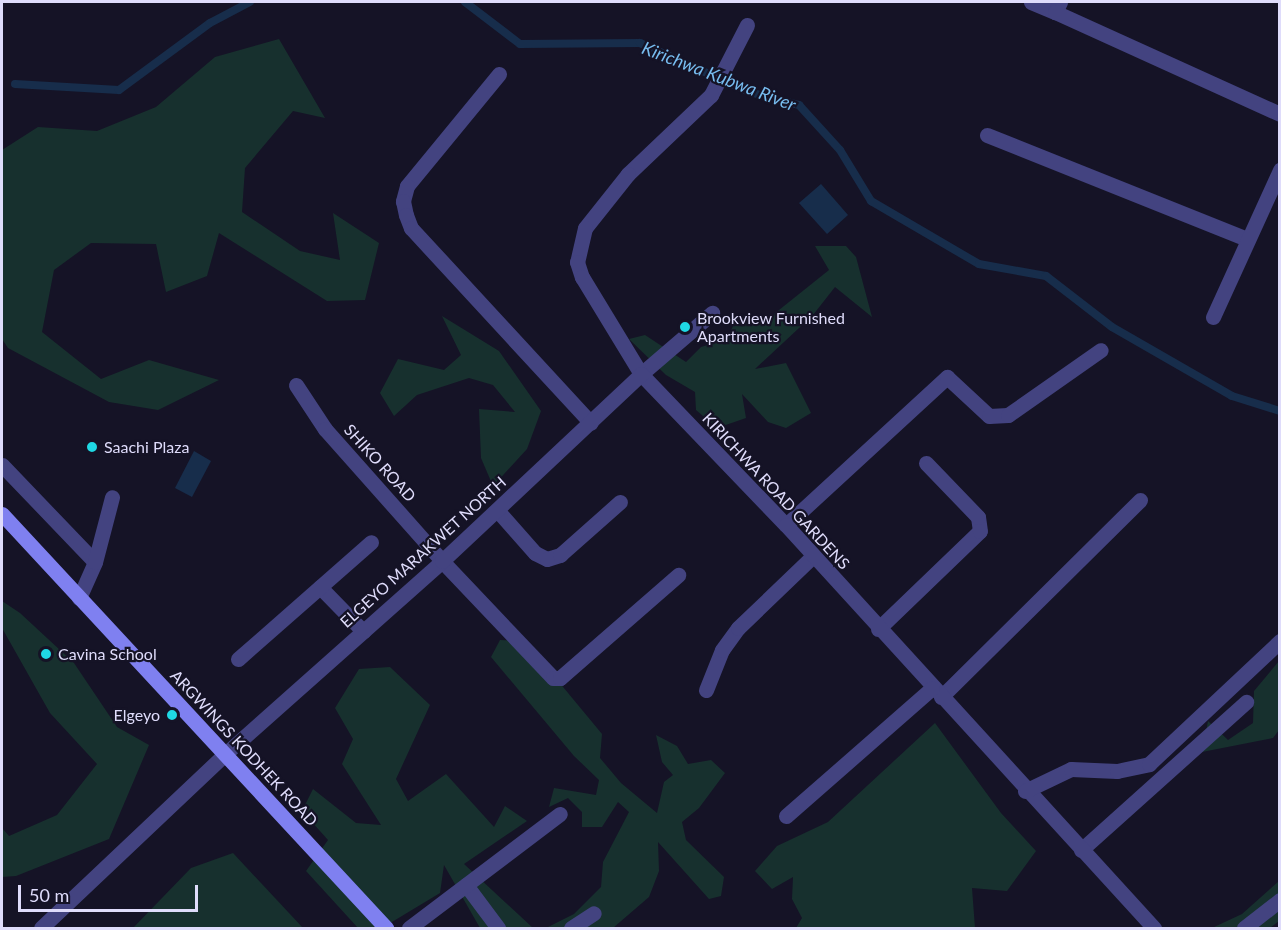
<!DOCTYPE html>
<html>
<head>
<meta charset="utf-8">
<style>
	body { margin:0 }
	#map { position:relative; width:1281px; height:930px; overflow:hidden; background:#151326; font-family:Lato,sans-serif }
	div>[style] { position:absolute }
	[style*='--x'] { left:calc(var(--x)*1px); top:calc(var(--y)*1px); width:calc(var(--w)*1px); rotate:calc(var(--a)*1deg) }
	.green>* { inset:0; background:#17302e }
	.water>* { inset:0; background:#172d4b }
	.stream>* { height:8px; margin:-4px; padding:0 4px; transform-origin:4px; border-radius:4px; background:#172d4b }
	.service>* { height:15px; margin:-7.5px; padding:0 7.5px; transform-origin:7.5px; border-radius:7.5px; background:#434380 }
	.minor>* { height:15px; margin:-7.5px; padding:0 7.5px; transform-origin:7.5px; border-radius:7.5px; background:#434380 }
	.tertiary>* { height:15px; margin:-7.5px; padding:0 7.5px; transform-origin:7.5px; border-radius:7.5px; background:#434380 }
	.secondary>* { height:15px; margin:-7.5px; padding:0 7.5px; transform-origin:7.5px; border-radius:7.5px; background:#7f80f0 }
	.dots>* { width:16px; height:16px; translate:-50% -50%; box-sizing:border-box; border:3px solid #151326; border-radius:50% }
	span { translate:-50% -50%; white-space:nowrap; text-align:center; line-height:1.15; -webkit-text-stroke:4.5px #151326; paint-order:stroke }
	.poi-label { font-size:16px; color:#dfdcfb }
	.left { translate:0 -50%; text-align:left }
	.right { translate:-100% -50%; text-align:right }
	.street-label { font-size:16px; color:#dfdcfb }
	.water-label { font-size:18px; color:#77bcef; font-style:italic }
	.frame { position:absolute; inset:0; border:3px solid #dfdcfb; pointer-events:none }
	.scale { position:absolute; left:18px; top:885px; width:180px; height:27px; box-sizing:border-box; border:3px solid #dfdcfb; border-top:0; padding-left:8px; font-size:18px; line-height:21px; white-space:nowrap; color:#dfdcfb; -webkit-text-stroke:4px #151326; paint-order:stroke }
</style>
</head>
<body>
<div id="map">
	<div class="green">
		<i style="clip-path:polygon(279px 39px,325px 118px,293px 111px,245px 168px,242px 212px,300px 251px,340px 260px,333px 213px,379px 243px,365px 300px,327px 301px,219px 233px,207px 276px,166px 292px,156px 244px,91px 243px,54px 270px,42px 332px,101px 379px,149px 360px,219px 380px,158px 410px,109px 402px,8px 348px,2px 339px,2px 150px,38px 127px,97px 131px,156px 107px,215px 57px)"></i>
		<i style="clip-path:polygon(815px 246px,846px 246px,856px 257px,872px 317px,835px 287px,813px 315px,755px 369px,786px 363px,811px 413px,786px 428px,768px 422px,742px 394px,746px 418px,717px 428px,696px 410px,695px 392px,666px 375px,629px 339px,645px 335px,686px 362px,701px 347px,727px 339px,734px 324px,764px 322px,829px 270px)"></i>
		<i style="clip-path:polygon(442px 316px,499px 351px,541px 411px,527px 449px,493px 486px,481px 458px,479px 409px,515px 412px,493px 385px,469px 378px,417px 395px,394px 416px,380px 393px,398px 359px,444px 370px,461px 355px)"></i>
		<i style="clip-path:polygon(2px 601px,20px 613px,74px 663px,117px 727px,149px 745px,109px 839px,16px 876px,2px 877px,2px 828px,9px 836px,57px 815px,97px 764px,50px 713px,2px 628px)"></i>
		<i style="clip-path:polygon(500px 640px,525px 641px,602px 734px,600px 758px,621px 783px,657px 813px,664px 782px,673px 775px,662px 762px,656px 735px,677px 746px,688px 764px,711px 760px,725px 773px,699px 808px,682px 822px,686px 840px,724px 877px,721px 896px,709px 899px,658px 842px,659px 871px,649px 897px,613px 928px,546px 928px,574px 914px,601px 887px,603px 862px,629px 812px,618px 802px,602px 827px,582px 827px,582px 812px,568px 798px,549px 807px,554px 788px,596px 795px,599px 780px,574px 756px,491px 657px)"></i>
		<i style="clip-path:polygon(1279px 661px,1279px 730px,1273px 738px,1202px 752px,1208px 721px,1228px 740px,1253px 723px,1254px 691px)"></i>
		<i style="clip-path:polygon(390px 667px,430px 705px,396px 779px,408px 801px,446px 774px,494px 827px,505px 806px,527px 821px,464px 864px,533px 928px,480px 928px,444px 865px,440px 893px,382px 928px,358px 928px,306px 871px,328px 840px,302px 811px,313px 789px,356px 823px,381px 825px,342px 764px,353px 739px,335px 708px,359px 669px)"></i>
		<i style="clip-path:polygon(935px 723px,1001px 813px,1036px 851px,1007px 891px,972px 888px,975px 928px,796px 928px,802px 918px,792px 899px,793px 877px,772px 889px,755px 871px,777px 846px,828px 822px)"></i>
		<i style="clip-path:polygon(233px 853px,303px 928px,133px 928px,191px 868px)"></i>
		<i style="clip-path:polygon(1279px 881px,1279px 921px,1270px 928px,1212px 928px,1242px 914px)"></i>
	</div>
	<div class="water">
		<i style="clip-path:polygon(821px 184px,848px 215px,827px 234px,799px 203px)"></i>
		<i style="clip-path:polygon(194px 451px,211px 461px,192px 497px,175px 488px)"></i>
	</div>
	<div class="stream">
		<i style="--x:465;--y:2;--w:69;--a:37.4"></i>
		<i style="--x:520;--y:44;--w:120;--a:-0.5"></i>
		<i style="--x:640;--y:43;--w:120;--a:24.2"></i>
		<i style="--x:749;--y:92;--w:52;--a:14.6"></i>
		<i style="--x:799;--y:105;--w:61;--a:47.7"></i>
		<i style="--x:840;--y:150;--w:60;--a:58.7"></i>
		<i style="--x:871;--y:201;--w:125;--a:30.3"></i>
		<i style="--x:979;--y:264;--w:68;--a:10.2"></i>
		<i style="--x:1046;--y:276;--w:83;--a:37.7"></i>
		<i style="--x:1112;--y:327;--w:138;--a:29.9"></i>
		<i style="--x:1232;--y:396;--w:50;--a:17.4"></i>
		<i style="--x:15;--y:84;--w:104;--a:3.3"></i>
		<i style="--x:119;--y:90;--w:113;--a:-36.4"></i>
		<i style="--x:210;--y:23;--w:45;--a:-27.7"></i>
	</div>
	<div class="service">
		<i style="--x:641;--y:374;--w:94;--a:-40.7"></i>
		<i style="--x:2;--y:465;--w:134;--a:46.2"></i>
		<i style="--x:497;--y:510;--w:57;--a:48.5"></i>
		<i style="--x:535;--y:553;--w:13;--a:27"></i>
		<i style="--x:547;--y:559;--w:14;--a:-17"></i>
		<i style="--x:560;--y:555;--w:80;--a:-41.5"></i>
		<i style="--x:786;--y:525;--w:219;--a:-42.6"></i>
		<i style="--x:947;--y:377;--w:57;--a:42.9"></i>
		<i style="--x:989;--y:416;--w:19;--a:-3"></i>
		<i style="--x:1008;--y:415;--w:113;--a:-35"></i>
		<i style="--x:442;--y:561;--w:161;--a:46.5"></i>
		<i style="--x:553;--y:678;--w:7;--a:0"></i>
		<i style="--x:560;--y:678;--w:157;--a:-41.1"></i>
		<i style="--x:320;--y:587;--w:62;--a:45.7"></i>
		<i style="--x:79;--y:598;--w:39;--a:-66"></i>
		<i style="--x:95;--y:562;--w:67;--a:-75.3"></i>
		<i style="--x:878;--y:629;--w:141;--a:-43.9"></i>
		<i style="--x:980;--y:531;--w:14;--a:-98"></i>
		<i style="--x:978;--y:517;--w:75;--a:-133.9"></i>
		<i style="--x:238;--y:659;--w:177;--a:-41.3"></i>
		<i style="--x:706;--y:690;--w:43;--a:-68.2"></i>
		<i style="--x:722;--y:650;--w:27;--a:-54"></i>
		<i style="--x:738;--y:628;--w:103;--a:-43.8"></i>
		<i style="--x:941;--y:697;--w:280;--a:-44.7"></i>
		<i style="--x:1081;--y:850;--w:222;--a:-41.9"></i>
		<i style="--x:466;--y:885;--w:54;--a:53.3"></i>
		<i style="--x:409;--y:928;--w:189;--a:-37.1"></i>
		<i style="--x:571;--y:928;--w:27;--a:-33"></i>
	</div>
	<div class="minor">
		<i style="--x:1031;--y:2;--w:26;--a:23"></i>
		<i style="--x:1055;--y:12;--w:11;--a:-63"></i>
		<i style="--x:1055;--y:12;--w:247;--a:24.4"></i>
		<i style="--x:747;--y:25;--w:79;--a:117.2"></i>
		<i style="--x:711;--y:95;--w:115;--a:136.4"></i>
		<i style="--x:628;--y:174;--w:69;--a:128.5"></i>
		<i style="--x:585;--y:228;--w:35;--a:103"></i>
		<i style="--x:577;--y:262;--w:16;--a:72"></i>
		<i style="--x:582;--y:277;--w:114;--a:58.7"></i>
		<i style="--x:641;--y:374;--w:209;--a:46.2"></i>
		<i style="--x:786;--y:525;--w:546;--a:47.6"></i>
		<i style="--x:499;--y:74;--w:145;--a:129.4"></i>
		<i style="--x:407;--y:186;--w:16;--a:105"></i>
		<i style="--x:403;--y:201;--w:14;--a:78"></i>
		<i style="--x:406;--y:215;--w:14;--a:69"></i>
		<i style="--x:411;--y:228;--w:265;--a:47.3"></i>
		<i style="--x:987;--y:135;--w:280;--a:21.8"></i>
		<i style="--x:1213;--y:317;--w:162;--a:-65.5"></i>
		<i style="--x:296;--y:385;--w:53;--a:56.6"></i>
		<i style="--x:325;--y:429;--w:176;--a:48.4"></i>
		<i style="--x:225;--y:754;--w:290;--a:-41.6"></i>
		<i style="--x:442;--y:561;--w:273;--a:-43.2"></i>
		<i style="--x:1025;--y:791;--w:51;--a:-25.6"></i>
		<i style="--x:1071;--y:769;--w:46;--a:2.5"></i>
		<i style="--x:1117;--y:771;--w:33;--a:-12"></i>
		<i style="--x:1149;--y:764;--w:180;--a:-43.2"></i>
		<i style="--x:786;--y:816;--w:194;--a:-41.2"></i>
		<i style="--x:1244;--y:928;--w:46;--a:-37.9"></i>
	</div>
	<div class="tertiary">
		<i style="--x:41;--y:928;--w:253;--a:-43.4"></i>
	</div>
	<div class="secondary">
		<i style="--x:2;--y:514;--w:565;--a:47.15"></i>
	</div>
	<div class="dots">
		<i style="left:685px;top:327px;background:#1fd8e4"></i>
		<i style="left:92px;top:447px;background:#1fd8e4"></i>
		<i style="left:46px;top:654px;background:#1fd8e4"></i>
		<i style="left:172px;top:715px;background:#1fd8e4"></i>
	</div>
	<div class="poi-label">
		<span class="left" style="left:697px;top:327px">Brookview Furnished<br>Apartments</span>
		<span class="left" style="left:104px;top:447px">Saachi Plaza</span>
		<span class="left" style="left:58px;top:654px">Cavina School</span>
		<span class="right" style="left:160px;top:715px">Elgeyo</span>
	</div>
	<div class="street-label">
		<span style="left:380px;top:463px;rotate:48deg">SHIKO ROAD</span>
		<span style="left:776px;top:491px;rotate:47deg">KIRICHWA ROAD GARDENS</span>
		<span style="left:423px;top:552px;rotate:-42deg">ELGEYO MARAKWET NORTH</span>
		<span style="left:244px;top:748px;rotate:47deg">ARGWINGS KODHEK ROAD</span>
	</div>
	<div class="water-label">
		<span style="left:719px;top:76px;rotate:21deg">Kirichwa Kubwa River</span>
	</div>
	<div class="frame"></div>
	<div class="scale">50 m</div>
</div>
</body>
</html>
